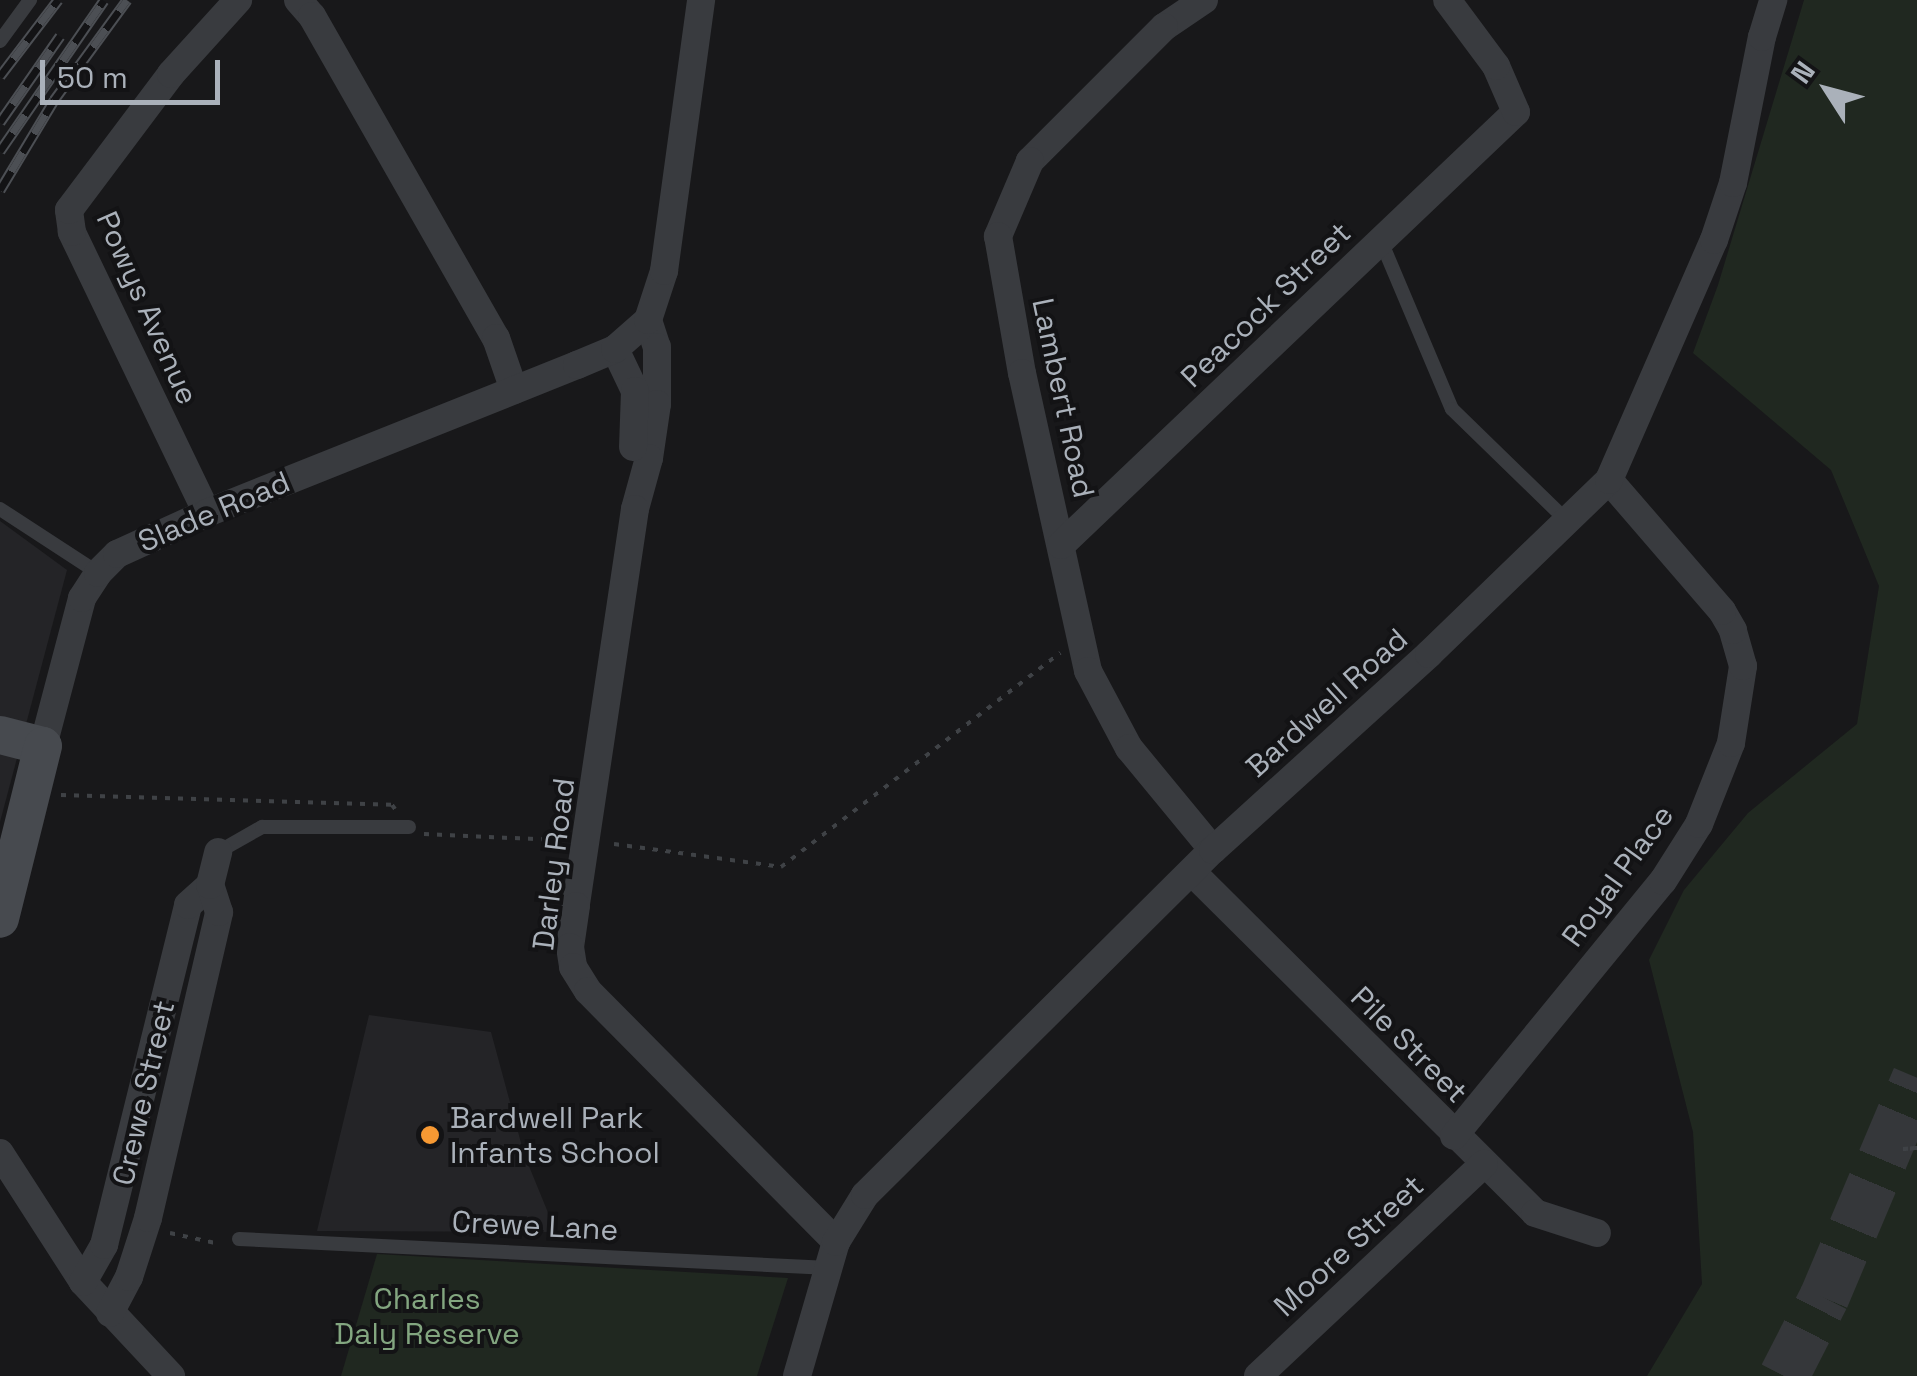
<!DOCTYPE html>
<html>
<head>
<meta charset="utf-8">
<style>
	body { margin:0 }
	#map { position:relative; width:1917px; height:1376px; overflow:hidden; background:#18181a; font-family:"Space Grotesk",sans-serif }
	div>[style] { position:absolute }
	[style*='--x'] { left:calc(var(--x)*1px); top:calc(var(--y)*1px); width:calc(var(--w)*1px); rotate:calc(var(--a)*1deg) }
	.built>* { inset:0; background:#242427 }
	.green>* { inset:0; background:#202820 }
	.motorway-tunnel>* { height:50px; margin-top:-25px; transform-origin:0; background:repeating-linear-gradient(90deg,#35373a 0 50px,transparent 0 75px) }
	.path>* { height:4px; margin-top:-2px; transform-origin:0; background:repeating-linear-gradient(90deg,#3f4246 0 5px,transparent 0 13px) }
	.service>* { height:14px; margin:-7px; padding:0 7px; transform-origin:7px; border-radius:7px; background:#393b3f }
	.minor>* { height:28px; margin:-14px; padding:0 14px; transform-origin:14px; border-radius:14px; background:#393b3f }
	.secondary>* { height:38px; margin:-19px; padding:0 19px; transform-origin:19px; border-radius:19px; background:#474a4f }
	.rail>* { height:11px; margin-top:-5.5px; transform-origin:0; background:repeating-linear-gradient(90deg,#131315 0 22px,#4c4f54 0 44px); box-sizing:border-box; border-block:2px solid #4c4f54 }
	.dots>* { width:28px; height:28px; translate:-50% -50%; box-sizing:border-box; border:5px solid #131315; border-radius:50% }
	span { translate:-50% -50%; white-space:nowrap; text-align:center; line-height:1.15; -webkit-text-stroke:8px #131315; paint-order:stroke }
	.street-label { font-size:30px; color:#aab1ba }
	.poi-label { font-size:30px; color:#aab1ba }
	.left { translate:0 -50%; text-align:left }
	.park-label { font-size:30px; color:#83a680 }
	.north { position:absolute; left:1777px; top:40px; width:100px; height:100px; -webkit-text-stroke:8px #131315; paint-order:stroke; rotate:306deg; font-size:28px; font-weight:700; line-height:40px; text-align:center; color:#aab1ba }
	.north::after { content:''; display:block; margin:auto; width:35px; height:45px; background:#aab1ba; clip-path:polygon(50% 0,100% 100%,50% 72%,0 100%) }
	.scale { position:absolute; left:40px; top:60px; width:180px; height:45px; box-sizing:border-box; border:5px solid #aab1ba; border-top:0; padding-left:12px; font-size:30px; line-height:35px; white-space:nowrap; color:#aab1ba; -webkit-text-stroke:8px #131315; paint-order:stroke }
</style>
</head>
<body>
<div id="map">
	<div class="built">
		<i style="clip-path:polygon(0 521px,67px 570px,0 822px)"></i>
		<i style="clip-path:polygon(369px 1015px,491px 1032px,524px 1154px,556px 1232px,317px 1231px)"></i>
	</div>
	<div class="green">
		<i style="clip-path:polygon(1804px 0,1917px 0,1917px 1376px,1576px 1376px,1647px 1376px,1702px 1284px,1693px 1132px,1649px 960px,1684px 890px,1748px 813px,1857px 724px,1879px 586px,1831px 470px,1693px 353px,1718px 285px)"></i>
		<i style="clip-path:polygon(377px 1254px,788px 1278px,757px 1376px,341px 1376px)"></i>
	</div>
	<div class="motorway-tunnel">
		<i style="--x:1784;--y:1376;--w:88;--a:-62.9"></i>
		<i style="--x:1824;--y:1298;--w:239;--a:-67.1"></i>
	</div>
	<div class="path">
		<i style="--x:61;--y:795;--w:331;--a:1.7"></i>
		<i style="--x:392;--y:805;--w:5;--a:53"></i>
		<i style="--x:424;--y:834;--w:134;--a:2.6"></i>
		<i style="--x:614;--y:844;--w:169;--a:7.8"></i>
		<i style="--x:781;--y:867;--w:352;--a:-37.5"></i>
		<i style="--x:1915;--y:1148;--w:9;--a:174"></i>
		<i style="--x:1906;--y:1149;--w:3;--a:180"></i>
		<i style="--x:1903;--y:1149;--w:14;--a:-4"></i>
		<i style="--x:1917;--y:1148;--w:2;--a:180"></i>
		<i style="--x:170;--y:1233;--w:51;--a:12.4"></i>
	</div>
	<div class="service">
		<i style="--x:0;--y:41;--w:51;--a:-53.8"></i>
		<i style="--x:1381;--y:241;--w:182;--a:67.1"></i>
		<i style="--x:1452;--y:409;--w:161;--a:44.2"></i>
		<i style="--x:0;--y:509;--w:117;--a:33.1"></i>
		<i style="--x:218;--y:852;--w:51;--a:-29.6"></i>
		<i style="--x:262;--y:827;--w:147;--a:0"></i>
		<i style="--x:239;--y:1239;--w:591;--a:2.81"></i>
	</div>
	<div class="minor">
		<i style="--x:298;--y:0;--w:21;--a:49"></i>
		<i style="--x:312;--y:16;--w:371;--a:60.3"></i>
		<i style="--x:496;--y:338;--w:55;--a:70.9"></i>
		<i style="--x:1204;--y:0;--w:48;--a:146"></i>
		<i style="--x:1164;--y:27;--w:190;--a:135"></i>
		<i style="--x:1030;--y:161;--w:82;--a:113.1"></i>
		<i style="--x:998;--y:236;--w:139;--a:80.1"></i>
		<i style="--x:1022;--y:373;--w:305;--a:77.5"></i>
		<i style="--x:1088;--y:671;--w:87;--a:62"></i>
		<i style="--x:1129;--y:748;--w:132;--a:50.5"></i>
		<i style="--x:648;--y:320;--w:28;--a:72"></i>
		<i style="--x:657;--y:347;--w:57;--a:90"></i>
		<i style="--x:657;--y:404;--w:55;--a:98.4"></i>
		<i style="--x:649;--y:458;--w:53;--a:105.4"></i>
		<i style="--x:635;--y:509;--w:401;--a:98.5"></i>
		<i style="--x:576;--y:906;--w:41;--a:98.3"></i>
		<i style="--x:570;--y:947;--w:20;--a:81"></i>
		<i style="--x:573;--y:967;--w:28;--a:58"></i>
		<i style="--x:588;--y:991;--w:353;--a:45.3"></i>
		<i style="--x:615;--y:349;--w:47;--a:64.5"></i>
		<i style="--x:635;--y:391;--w:56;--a:92"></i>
		<i style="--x:207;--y:513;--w:312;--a:-115.7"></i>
		<i style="--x:72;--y:232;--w:22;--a:-98"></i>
		<i style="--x:69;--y:210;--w:170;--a:-53.1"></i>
		<i style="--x:171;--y:74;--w:100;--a:-47.8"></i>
		<i style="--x:1061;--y:545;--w:628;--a:-43.58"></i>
		<i style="--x:1516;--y:112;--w:50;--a:-113.5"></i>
		<i style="--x:1496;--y:66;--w:82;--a:-126.6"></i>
		<i style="--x:43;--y:746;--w:153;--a:-75.2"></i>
		<i style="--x:82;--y:598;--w:30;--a:-57"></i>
		<i style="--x:98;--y:573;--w:27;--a:-45"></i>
		<i style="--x:117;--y:554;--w:99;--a:-24.5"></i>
		<i style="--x:207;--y:513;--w:399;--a:-21.8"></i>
		<i style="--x:577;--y:365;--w:41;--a:-22.8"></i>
		<i style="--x:615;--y:349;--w:44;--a:-41.3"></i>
		<i style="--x:648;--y:320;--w:52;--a:-71.9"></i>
		<i style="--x:664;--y:271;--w:274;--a:-82.2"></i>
		<i style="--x:1193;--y:873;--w:482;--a:44.8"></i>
		<i style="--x:1535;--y:1213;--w:65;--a:17.9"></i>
		<i style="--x:1454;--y:1136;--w:330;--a:-50.7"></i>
		<i style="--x:1663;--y:881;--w:67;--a:-57.7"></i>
		<i style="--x:1699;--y:824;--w:87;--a:-68.4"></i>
		<i style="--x:1731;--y:743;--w:78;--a:-81.1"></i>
		<i style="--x:1743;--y:666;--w:37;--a:-106"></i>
		<i style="--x:1733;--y:630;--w:22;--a:-120"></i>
		<i style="--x:1722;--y:611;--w:173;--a:-130.8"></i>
		<i style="--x:0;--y:1153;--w:153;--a:57.2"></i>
		<i style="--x:83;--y:1282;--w:129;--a:46.9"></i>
		<i style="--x:83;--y:1282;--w:43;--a:-60.4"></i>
		<i style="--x:104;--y:1245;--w:350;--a:-76.1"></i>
		<i style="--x:188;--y:905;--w:30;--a:-42"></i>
		<i style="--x:110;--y:1313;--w:41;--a:-62.2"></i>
		<i style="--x:129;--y:1277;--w:62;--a:-72.1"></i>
		<i style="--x:148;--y:1218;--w:314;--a:-76.9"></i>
		<i style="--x:219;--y:912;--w:28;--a:-108"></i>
		<i style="--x:210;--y:885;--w:34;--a:-76"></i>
		<i style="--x:797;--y:1376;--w:140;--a:-73.8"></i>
		<i style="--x:836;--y:1242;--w:55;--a:-58.3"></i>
		<i style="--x:865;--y:1195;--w:490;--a:-44.8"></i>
		<i style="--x:1213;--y:850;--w:292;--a:-42.2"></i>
		<i style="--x:1429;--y:654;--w:250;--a:-44"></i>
		<i style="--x:1609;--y:480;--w:262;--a:-66.4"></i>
		<i style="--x:1714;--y:240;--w:60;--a:-71.6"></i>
		<i style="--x:1733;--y:183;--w:149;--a:-78.8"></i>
		<i style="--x:1762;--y:37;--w:39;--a:-73"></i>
		<i style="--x:1258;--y:1376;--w:310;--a:-43.2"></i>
	</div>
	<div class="secondary">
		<i style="--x:0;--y:735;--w:44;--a:14.3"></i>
		<i style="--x:43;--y:746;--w:178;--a:104"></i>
	</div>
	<div class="rail">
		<i style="--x:0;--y:76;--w:96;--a:-52.7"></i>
		<i style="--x:0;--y:122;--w:105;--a:-55.1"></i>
		<i style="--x:0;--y:151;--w:183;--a:-55.4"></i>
		<i style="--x:0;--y:190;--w:105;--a:-59"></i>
		<i style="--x:54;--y:100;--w:124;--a:-53.9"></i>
	</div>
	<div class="dots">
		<i style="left:430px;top:1135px;background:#f79933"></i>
	</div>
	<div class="street-label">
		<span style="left:1266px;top:305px;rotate:-44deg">Peacock Street</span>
		<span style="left:147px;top:308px;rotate:66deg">Powys Avenue</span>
		<span style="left:1063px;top:398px;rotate:78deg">Lambert Road</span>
		<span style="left:214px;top:512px;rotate:-23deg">Slade Road</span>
		<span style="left:1327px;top:703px;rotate:-42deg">Bardwell Road</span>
		<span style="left:554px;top:864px;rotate:-83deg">Darley Road</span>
		<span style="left:1618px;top:876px;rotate:-54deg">Royal Place</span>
		<span style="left:1409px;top:1045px;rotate:45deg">Pile Street</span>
		<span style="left:144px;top:1093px;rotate:-77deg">Crewe Street</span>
		<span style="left:535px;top:1226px;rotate:3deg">Crewe Lane</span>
		<span style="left:1349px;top:1246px;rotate:-43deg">Moore Street</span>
	</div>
	<div class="poi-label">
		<span class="left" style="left:450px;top:1135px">Bardwell Park<br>Infants School</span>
	</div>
	<div class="park-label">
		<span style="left:427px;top:1316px">Charles<br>Daly Reserve</span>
	</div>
	<div class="north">N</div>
	<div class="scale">50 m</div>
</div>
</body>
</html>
